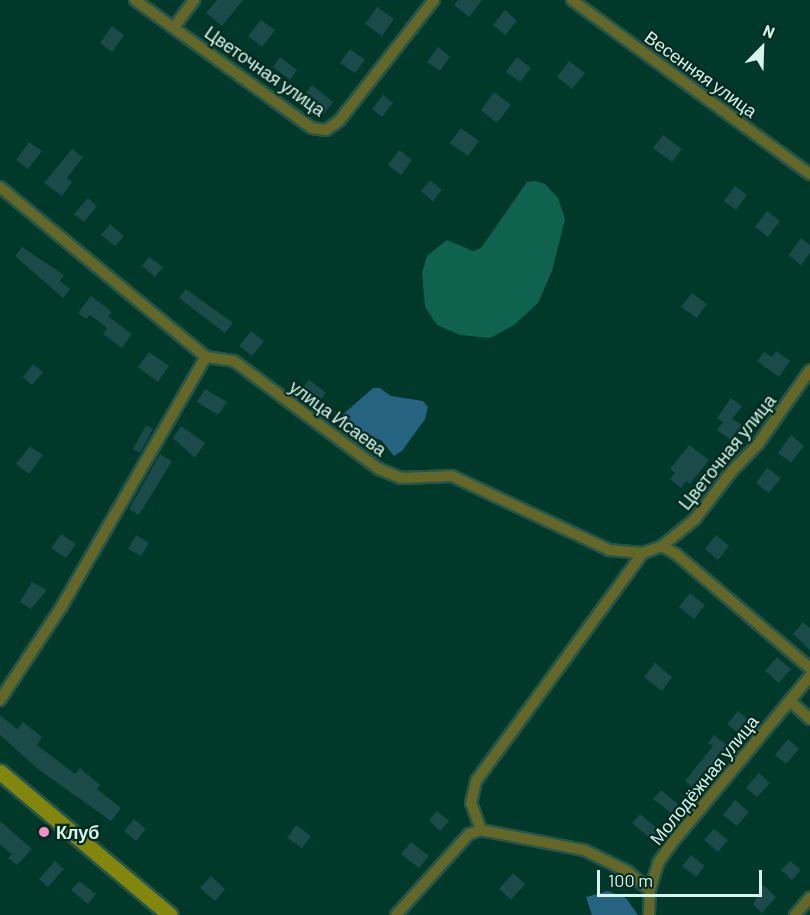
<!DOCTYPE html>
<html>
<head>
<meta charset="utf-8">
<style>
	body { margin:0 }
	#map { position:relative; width:810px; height:915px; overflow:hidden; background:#00382a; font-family:Barlow,sans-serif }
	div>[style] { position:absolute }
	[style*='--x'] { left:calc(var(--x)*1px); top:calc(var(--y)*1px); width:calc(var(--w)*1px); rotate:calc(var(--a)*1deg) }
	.green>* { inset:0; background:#0f634e }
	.water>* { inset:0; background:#256380 }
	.building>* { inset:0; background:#1b4b49 }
	.roads { filter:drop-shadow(2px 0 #235649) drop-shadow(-2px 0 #235649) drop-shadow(0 2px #235649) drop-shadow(0 -2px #235649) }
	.minor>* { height:10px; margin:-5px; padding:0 5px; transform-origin:5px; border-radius:5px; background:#656728 }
	.secondary>* { height:15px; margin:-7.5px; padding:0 7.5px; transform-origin:7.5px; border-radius:7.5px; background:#83860d }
	.dots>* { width:16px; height:16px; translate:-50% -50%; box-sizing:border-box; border:3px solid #032c21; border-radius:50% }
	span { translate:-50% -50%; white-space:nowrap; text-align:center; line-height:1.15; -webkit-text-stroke:4.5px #032c21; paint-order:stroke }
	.street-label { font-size:18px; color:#d8f3e9 }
	.poi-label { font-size:18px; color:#d8f3e9; font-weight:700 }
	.left { translate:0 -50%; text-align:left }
	.north { position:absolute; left:732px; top:18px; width:60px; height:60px; -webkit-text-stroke:4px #032c21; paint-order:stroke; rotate:23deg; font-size:16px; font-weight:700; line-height:24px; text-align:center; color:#d8f3e9 }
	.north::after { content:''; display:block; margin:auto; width:21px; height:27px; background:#d8f3e9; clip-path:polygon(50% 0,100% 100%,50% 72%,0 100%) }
	.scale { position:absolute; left:597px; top:870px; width:165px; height:27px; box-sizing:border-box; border:3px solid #d8f3e9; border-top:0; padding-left:8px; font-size:18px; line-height:21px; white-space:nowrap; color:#d8f3e9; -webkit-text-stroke:4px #032c21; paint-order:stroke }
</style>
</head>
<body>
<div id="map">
	<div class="green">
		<i style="clip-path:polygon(536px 181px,545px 184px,558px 198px,565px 219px,552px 271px,538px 303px,514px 325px,490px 338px,460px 335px,437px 325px,425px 307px,422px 273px,427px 256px,447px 240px,473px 251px,481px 248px,527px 182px)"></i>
	</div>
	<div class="water">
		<i style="clip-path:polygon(373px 388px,380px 388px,391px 396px,423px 401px,428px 407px,425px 419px,402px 451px,394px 456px,381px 440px,351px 433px,342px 426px,340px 417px)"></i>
		<i style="clip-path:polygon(608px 891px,626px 898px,638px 915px,592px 915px,586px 897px)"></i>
	</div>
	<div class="building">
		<i style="clip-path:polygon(217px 0,243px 0,222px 26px,206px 13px)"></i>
		<i style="clip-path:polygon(458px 0,482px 0,469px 17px,454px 5px)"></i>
		<i style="clip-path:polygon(377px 7px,394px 19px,382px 36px,365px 24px)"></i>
		<i style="clip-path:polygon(505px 10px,517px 21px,505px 35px,493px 25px)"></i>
		<i style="clip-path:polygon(261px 20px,275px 30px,262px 47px,248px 36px)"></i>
		<i style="clip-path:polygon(112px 26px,124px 35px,112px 52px,100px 43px)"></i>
		<i style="clip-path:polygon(438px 47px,450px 57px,440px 71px,427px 62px)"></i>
		<i style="clip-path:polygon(350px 49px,365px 60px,355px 73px,340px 63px)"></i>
		<i style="clip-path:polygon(280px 57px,297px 70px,290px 80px,273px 67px)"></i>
		<i style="clip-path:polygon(517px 57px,531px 68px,520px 82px,506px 72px)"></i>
		<i style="clip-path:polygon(569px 61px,585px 73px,572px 89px,557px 77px)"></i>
		<i style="clip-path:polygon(312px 85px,333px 102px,323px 115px,302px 98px)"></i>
		<i style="clip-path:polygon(494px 92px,511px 105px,497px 123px,481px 110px)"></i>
		<i style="clip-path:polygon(383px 95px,393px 103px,382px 117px,372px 109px)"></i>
		<i style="clip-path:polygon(461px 128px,479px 141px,468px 156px,450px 143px)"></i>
		<i style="clip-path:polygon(663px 135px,682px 149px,672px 162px,653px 148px)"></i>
		<i style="clip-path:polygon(29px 142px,42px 151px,28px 169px,16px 160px)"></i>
		<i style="clip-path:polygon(72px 149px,83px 157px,67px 178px,72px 182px,62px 196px,44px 183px)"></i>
		<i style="clip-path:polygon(399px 150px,412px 160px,401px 175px,388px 165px)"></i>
		<i style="clip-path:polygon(430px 180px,442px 190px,433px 201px,421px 191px)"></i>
		<i style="clip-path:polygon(735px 186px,747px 195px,736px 210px,724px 201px)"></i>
		<i style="clip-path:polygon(88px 198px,97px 206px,84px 222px,74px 214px)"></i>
		<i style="clip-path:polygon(767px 211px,780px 221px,768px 237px,755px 227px)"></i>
		<i style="clip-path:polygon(110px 224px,124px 236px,115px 246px,101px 235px)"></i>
		<i style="clip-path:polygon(801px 238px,810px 245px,810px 253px,801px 265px,789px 255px)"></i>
		<i style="clip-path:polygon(22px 247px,64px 275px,60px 281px,70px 289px,63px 298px,15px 256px)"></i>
		<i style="clip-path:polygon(149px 257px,163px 267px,155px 277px,142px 266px)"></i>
		<i style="clip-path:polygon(186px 289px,233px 323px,225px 333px,179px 298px)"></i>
		<i style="clip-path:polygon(692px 293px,707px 304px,697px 318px,681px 307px)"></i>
		<i style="clip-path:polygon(91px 296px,112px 312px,108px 316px,132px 334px,122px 348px,103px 334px,107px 328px,90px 315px,86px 319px,78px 313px)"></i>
		<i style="clip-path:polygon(251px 331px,264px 341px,252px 356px,239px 346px)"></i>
		<i style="clip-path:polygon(776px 351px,790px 361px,779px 377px,757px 361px,764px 352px,772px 357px)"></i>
		<i style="clip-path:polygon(149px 352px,169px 366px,158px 382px,138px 367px)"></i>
		<i style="clip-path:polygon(33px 364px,43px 372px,32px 385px,23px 377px)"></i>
		<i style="clip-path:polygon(309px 380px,326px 393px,317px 405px,300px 391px)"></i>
		<i style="clip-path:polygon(205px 389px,227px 402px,218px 415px,197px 402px)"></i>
		<i style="clip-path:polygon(731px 398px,742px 406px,732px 419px,742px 425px,731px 440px,717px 430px,723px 422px,717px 418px)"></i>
		<i style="clip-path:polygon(146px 425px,153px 429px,140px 453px,133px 449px)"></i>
		<i style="clip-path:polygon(181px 426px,205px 443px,195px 458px,173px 438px)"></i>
		<i style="clip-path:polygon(791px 435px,804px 446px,791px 463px,778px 453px)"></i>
		<i style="clip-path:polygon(689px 445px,709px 460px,690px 484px,686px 481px,681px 488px,670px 479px,675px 473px,670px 469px)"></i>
		<i style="clip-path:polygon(30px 446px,43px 455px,29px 474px,16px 464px)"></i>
		<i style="clip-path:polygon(160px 454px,172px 461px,139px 515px,129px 509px)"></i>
		<i style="clip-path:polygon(767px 468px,781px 478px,769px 493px,756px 483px)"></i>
		<i style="clip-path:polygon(61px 534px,76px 544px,66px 558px,51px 548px)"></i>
		<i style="clip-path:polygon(136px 535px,149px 543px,141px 556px,128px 549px)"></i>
		<i style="clip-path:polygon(716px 535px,729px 546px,718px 560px,705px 549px)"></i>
		<i style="clip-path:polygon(32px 582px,47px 590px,31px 609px,20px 602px)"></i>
		<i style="clip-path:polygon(690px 593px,705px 605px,694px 619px,679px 607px)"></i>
		<i style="clip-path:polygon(803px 622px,810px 628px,810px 650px,793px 634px)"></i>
		<i style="clip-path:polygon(777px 657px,791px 669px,779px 683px,765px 671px)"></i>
		<i style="clip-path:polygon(655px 663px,672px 677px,662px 691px,644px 677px)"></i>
		<i style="clip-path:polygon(738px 711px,749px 720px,738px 733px,727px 724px)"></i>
		<i style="clip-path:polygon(0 715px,17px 729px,23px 722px,42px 737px,37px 745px,75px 774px,80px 768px,100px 785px,97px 789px,121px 808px,111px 821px,38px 769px,0 735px)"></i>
		<i style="clip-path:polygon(714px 735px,728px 746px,693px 788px,685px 781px,713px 746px,708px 743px)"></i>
		<i style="clip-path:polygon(788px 739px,799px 749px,786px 764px,775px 755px)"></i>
		<i style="clip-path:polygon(759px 773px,770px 783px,757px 797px,746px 788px)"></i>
		<i style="clip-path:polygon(661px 790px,678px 804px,671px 813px,653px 799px)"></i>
		<i style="clip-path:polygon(735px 800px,749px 812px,737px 826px,723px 815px)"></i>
		<i style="clip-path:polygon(437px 811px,449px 821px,440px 831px,429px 820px)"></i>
		<i style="clip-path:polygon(640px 814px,659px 830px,651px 839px,632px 823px)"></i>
		<i style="clip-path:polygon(134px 819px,146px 829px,136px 841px,124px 831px)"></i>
		<i style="clip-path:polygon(0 821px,32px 849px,17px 865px,8px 858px,12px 854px,0 845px)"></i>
		<i style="clip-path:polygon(296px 825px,311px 836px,302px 848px,287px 838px)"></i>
		<i style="clip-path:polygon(714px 829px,728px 840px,718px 852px,704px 840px)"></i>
		<i style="clip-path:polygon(411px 842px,429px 856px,419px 868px,401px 854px)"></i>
		<i style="clip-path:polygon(691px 855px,705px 866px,696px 877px,682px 866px)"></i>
		<i style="clip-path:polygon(55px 861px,64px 869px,48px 887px,39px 879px)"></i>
		<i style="clip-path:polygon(790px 861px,801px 870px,792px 880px,781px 870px)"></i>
		<i style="clip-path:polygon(513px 873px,525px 884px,511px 900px,499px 889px)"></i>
		<i style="clip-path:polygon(211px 876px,225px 889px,215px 901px,200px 888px)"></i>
		<i style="clip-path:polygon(79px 881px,96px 894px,88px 904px,71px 890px)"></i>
		<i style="clip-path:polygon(763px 885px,776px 897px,762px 913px,753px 905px)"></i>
	</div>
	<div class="roads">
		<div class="minor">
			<i style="--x:135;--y:0;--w:218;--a:35.9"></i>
			<i style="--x:312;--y:128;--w:14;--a:8"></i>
			<i style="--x:326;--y:130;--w:16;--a:-35"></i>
			<i style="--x:339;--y:121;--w:154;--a:-51.9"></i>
			<i style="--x:572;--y:0;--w:295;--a:36.2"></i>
			<i style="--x:174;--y:27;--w:34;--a:-53"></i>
			<i style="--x:0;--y:187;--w:267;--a:39.5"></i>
			<i style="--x:206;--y:357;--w:28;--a:8"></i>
			<i style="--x:234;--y:361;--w:181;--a:36.7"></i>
			<i style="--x:379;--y:469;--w:24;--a:22"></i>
			<i style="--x:401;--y:478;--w:51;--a:-2.2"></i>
			<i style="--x:452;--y:476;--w:174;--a:25.2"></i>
			<i style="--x:609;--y:550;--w:34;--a:5"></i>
			<i style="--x:643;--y:553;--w:20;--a:-20"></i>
			<i style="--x:662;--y:546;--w:16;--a:30"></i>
			<i style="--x:676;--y:554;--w:176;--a:40.4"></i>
			<i style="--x:662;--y:546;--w:43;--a:-39.3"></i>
			<i style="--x:695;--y:519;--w:61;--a:-52.4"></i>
			<i style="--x:732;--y:471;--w:37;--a:-46"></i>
			<i style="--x:758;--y:444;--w:90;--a:-54.9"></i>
			<i style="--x:0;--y:700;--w:113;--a:-56.6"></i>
			<i style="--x:62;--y:606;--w:288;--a:-60"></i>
			<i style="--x:790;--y:701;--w:27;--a:42"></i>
			<i style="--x:481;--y:830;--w:29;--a:-110"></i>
			<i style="--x:471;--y:803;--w:23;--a:-77"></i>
			<i style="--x:476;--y:781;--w:283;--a:-53.8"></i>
			<i style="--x:396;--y:915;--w:109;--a:-48"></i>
			<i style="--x:469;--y:834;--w:13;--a:-18"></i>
			<i style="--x:481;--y:830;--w:105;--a:11"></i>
			<i style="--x:584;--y:850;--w:48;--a:26"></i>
			<i style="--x:627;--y:871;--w:30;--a:40"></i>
			<i style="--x:649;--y:915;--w:25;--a:-88"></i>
			<i style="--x:650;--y:890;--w:28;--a:-73"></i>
			<i style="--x:658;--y:863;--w:24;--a:-55"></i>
			<i style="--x:672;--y:843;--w:217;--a:-50.4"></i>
			<i style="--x:795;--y:915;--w:23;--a:-49"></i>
		</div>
		<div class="secondary">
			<i style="--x:0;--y:772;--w:222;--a:40.1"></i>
		</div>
	</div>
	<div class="dots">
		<i style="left:44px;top:832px;background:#fc8fc2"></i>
	</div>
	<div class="street-label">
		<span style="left:265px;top:71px;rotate:35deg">Цветочная улица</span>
		<span style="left:701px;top:74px;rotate:36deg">Весенняя улица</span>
		<span style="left:338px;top:418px;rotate:36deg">улица Исаева</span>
		<span style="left:727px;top:452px;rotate:-51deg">Цветочная улица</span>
		<span style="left:704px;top:780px;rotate:-51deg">Молодёжная улица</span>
	</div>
	<div class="poi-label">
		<span class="left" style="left:56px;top:832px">Клуб</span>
	</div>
	<div class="north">N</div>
	<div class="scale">100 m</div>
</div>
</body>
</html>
